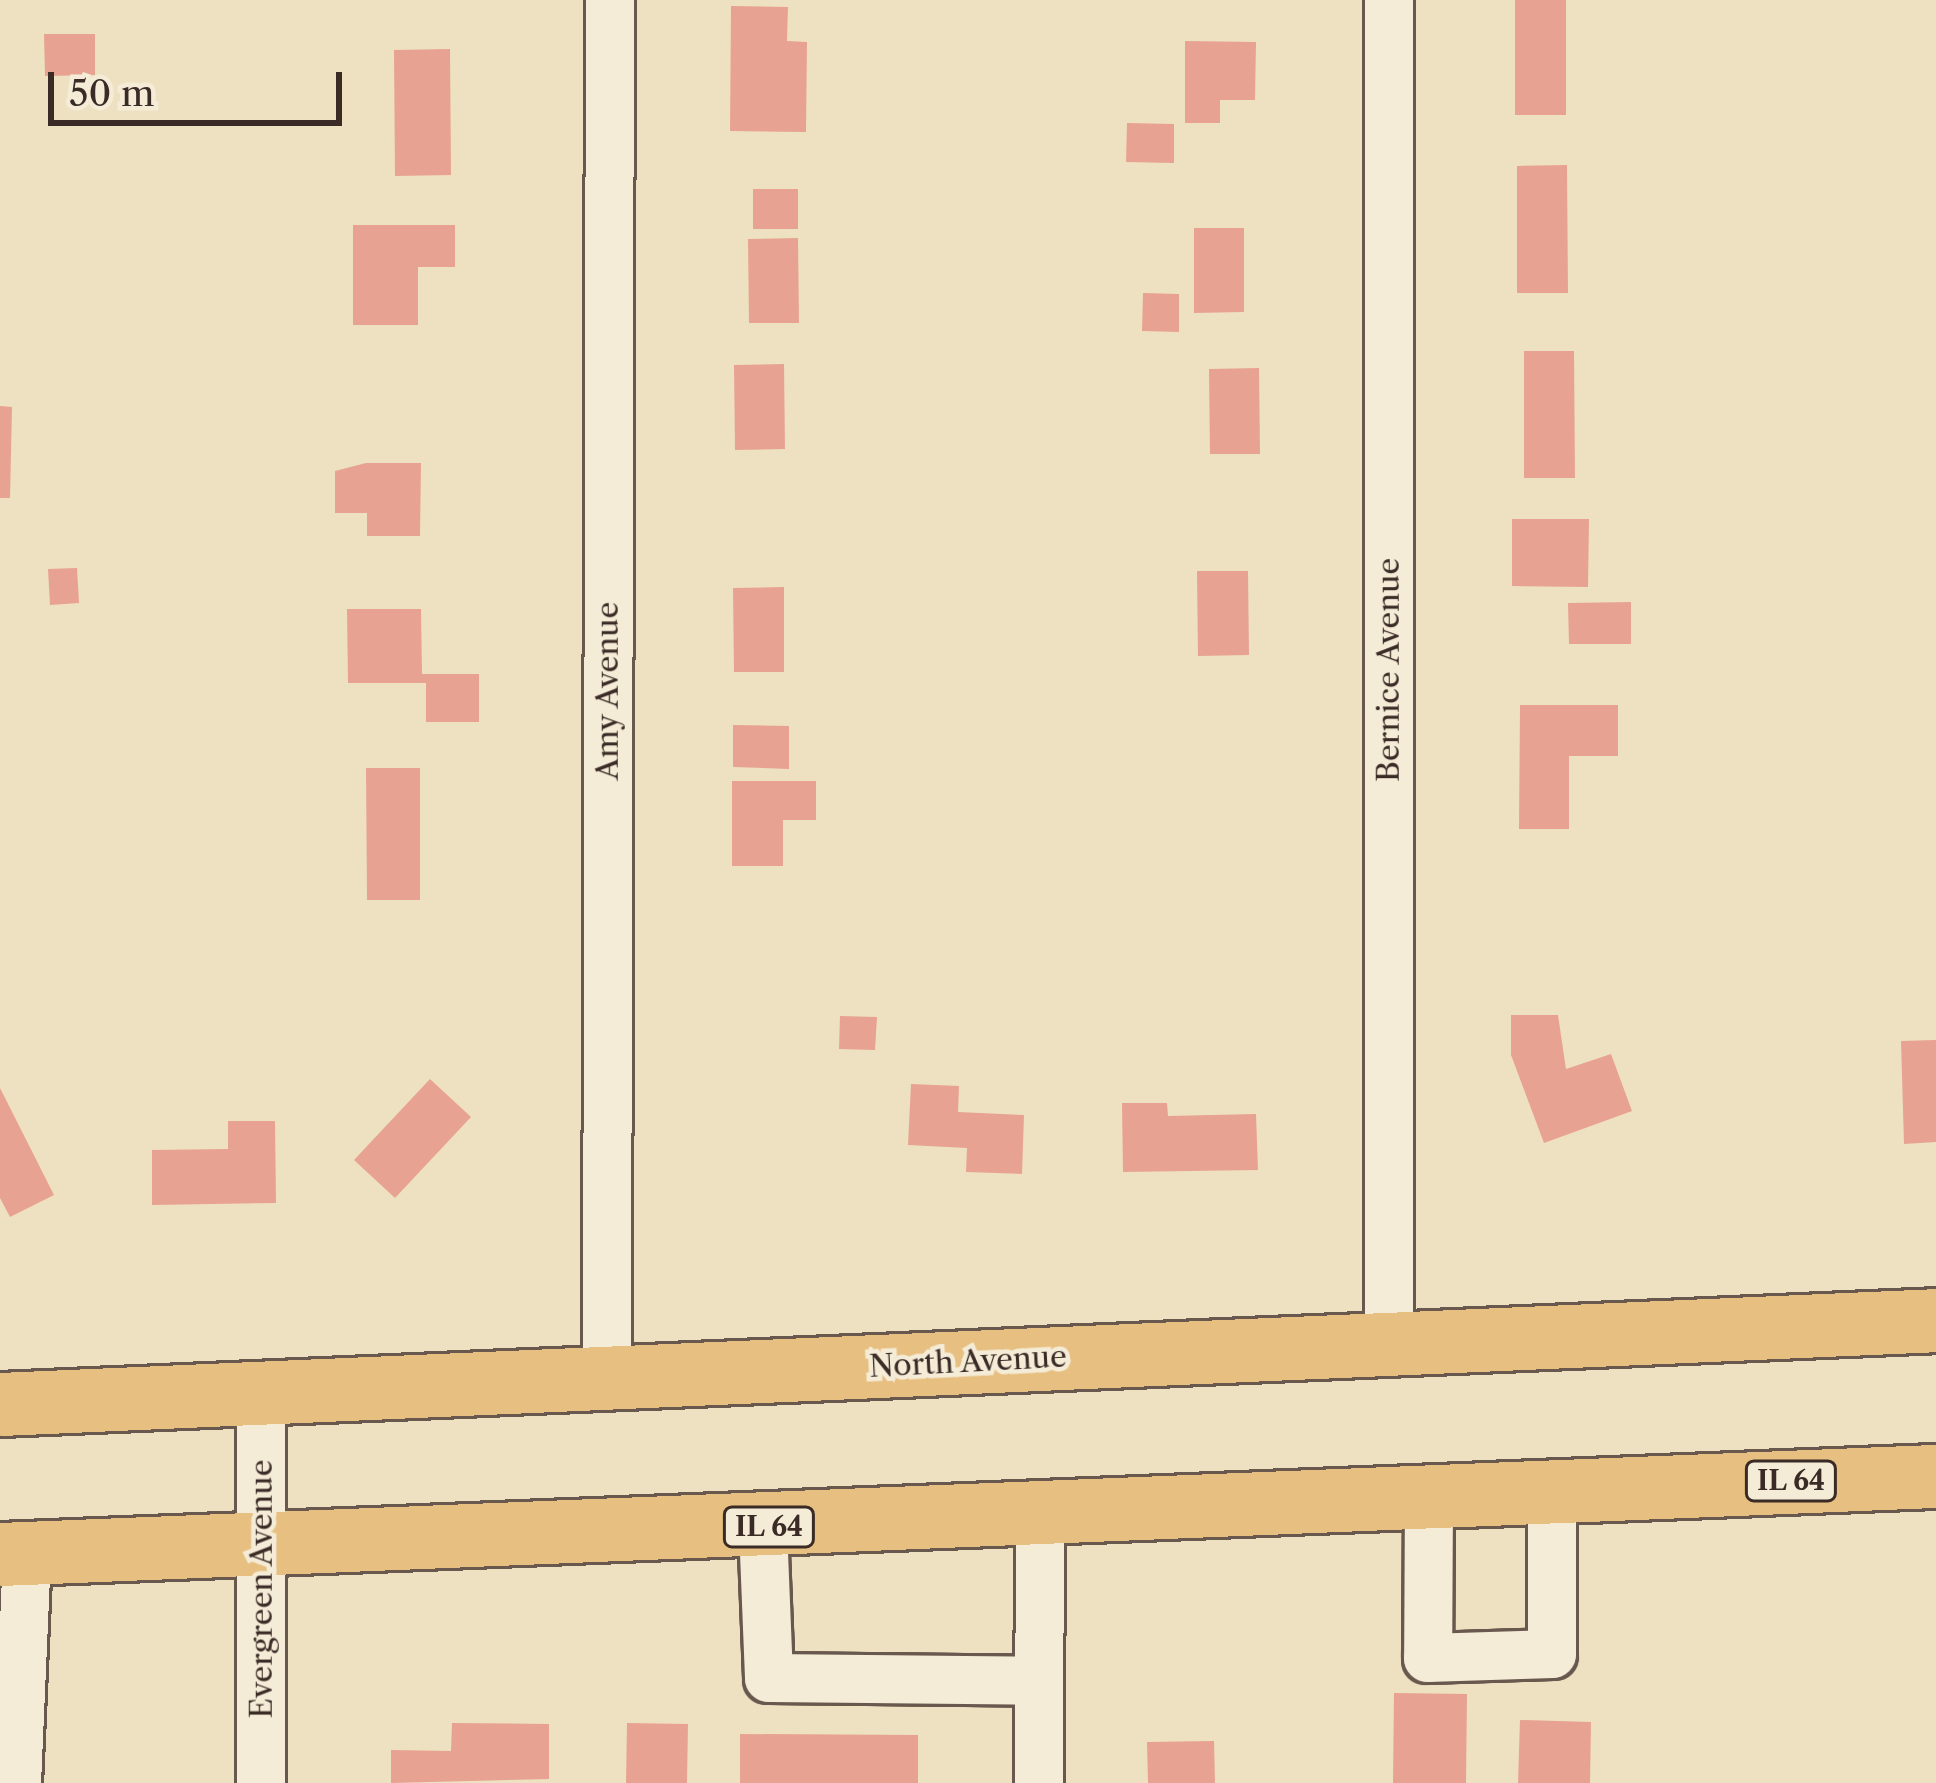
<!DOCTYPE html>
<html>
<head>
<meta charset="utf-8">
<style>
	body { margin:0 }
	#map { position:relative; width:1936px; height:1783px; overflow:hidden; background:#eee1c2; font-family:"Libre Caslon Text",serif }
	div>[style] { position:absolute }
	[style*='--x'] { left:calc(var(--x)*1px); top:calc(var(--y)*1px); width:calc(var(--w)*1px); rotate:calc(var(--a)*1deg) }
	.building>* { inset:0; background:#e8a291 }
	.roads { filter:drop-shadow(3px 0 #68584d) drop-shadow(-3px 0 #68584d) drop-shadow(0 3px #68584d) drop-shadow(0 -3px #68584d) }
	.minor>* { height:48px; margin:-24px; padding:0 24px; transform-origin:24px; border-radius:24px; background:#f4ecd7 }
	.major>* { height:63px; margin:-31.5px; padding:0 31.5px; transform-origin:31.5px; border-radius:31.5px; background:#e7c081 }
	span { translate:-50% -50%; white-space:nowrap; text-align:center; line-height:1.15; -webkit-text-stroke:9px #f4ecd7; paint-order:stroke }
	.shield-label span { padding:3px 9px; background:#f4ecd7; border:3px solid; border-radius:9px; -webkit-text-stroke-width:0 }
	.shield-label { font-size:27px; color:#3b2b26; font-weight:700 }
	.street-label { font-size:30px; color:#3b2b26 }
	.scale { position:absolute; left:48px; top:72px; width:294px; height:54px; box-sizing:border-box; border:6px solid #3b2b26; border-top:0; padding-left:15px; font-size:36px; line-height:42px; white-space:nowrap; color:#3b2b26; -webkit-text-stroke:9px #f4ecd7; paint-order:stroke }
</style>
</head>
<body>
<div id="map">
	<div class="building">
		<i style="clip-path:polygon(1515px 0,1566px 0,1566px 115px,1515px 115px)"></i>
		<i style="clip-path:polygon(731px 6px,788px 7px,787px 41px,807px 42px,806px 132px,730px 131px)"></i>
		<i style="clip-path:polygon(44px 34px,95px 34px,95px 75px,45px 76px)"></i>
		<i style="clip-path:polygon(1185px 41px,1256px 42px,1255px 100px,1220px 100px,1220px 123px,1185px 123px)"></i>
		<i style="clip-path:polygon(450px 49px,451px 175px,395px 176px,394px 50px)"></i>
		<i style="clip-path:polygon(1127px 123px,1174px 124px,1174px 163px,1126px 162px)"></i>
		<i style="clip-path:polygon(1567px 165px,1568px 293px,1517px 293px,1517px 166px)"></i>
		<i style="clip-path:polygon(753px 189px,798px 189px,798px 229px,753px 229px)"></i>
		<i style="clip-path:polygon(353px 225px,455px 225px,455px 267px,418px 267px,418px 325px,353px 325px)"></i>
		<i style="clip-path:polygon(1194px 228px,1244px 228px,1244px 312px,1194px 313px)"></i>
		<i style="clip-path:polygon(798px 238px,799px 323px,749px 323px,748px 239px)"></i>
		<i style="clip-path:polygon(1143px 293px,1179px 294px,1179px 332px,1142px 331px)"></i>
		<i style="clip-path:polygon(1524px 351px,1574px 351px,1575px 478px,1524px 478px)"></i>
		<i style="clip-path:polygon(784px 364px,785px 449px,735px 450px,734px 365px)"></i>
		<i style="clip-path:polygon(1259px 368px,1260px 454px,1210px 454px,1209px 369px)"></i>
		<i style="clip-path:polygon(0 406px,12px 407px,10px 498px,0 498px)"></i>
		<i style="clip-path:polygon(366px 463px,421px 463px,420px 536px,367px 536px,367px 513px,335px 513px,335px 471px)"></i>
		<i style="clip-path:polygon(1512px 519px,1589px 519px,1588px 587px,1512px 586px)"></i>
		<i style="clip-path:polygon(77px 568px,79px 603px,50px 605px,48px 569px)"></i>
		<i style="clip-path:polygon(1197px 571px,1248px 571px,1249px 655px,1198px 656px)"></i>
		<i style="clip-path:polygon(784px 587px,784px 672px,734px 672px,733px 588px)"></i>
		<i style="clip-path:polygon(1631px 602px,1631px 644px,1569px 644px,1568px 603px)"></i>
		<i style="clip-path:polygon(347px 609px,421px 609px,422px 674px,479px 674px,479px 722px,426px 722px,426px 683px,348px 683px)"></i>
		<i style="clip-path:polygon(1520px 705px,1618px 705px,1618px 756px,1569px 756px,1569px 829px,1519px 829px)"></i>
		<i style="clip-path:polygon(733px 725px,789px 726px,789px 769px,733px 767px)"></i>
		<i style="clip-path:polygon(366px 768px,420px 768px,420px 900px,367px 900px)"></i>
		<i style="clip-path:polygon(732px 781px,816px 781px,816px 820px,783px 820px,783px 866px,732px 866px)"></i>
		<i style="clip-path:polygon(1511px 1015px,1558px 1015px,1566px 1069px,1611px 1054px,1632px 1111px,1544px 1143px,1511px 1055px)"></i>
		<i style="clip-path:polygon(840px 1016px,877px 1017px,875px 1050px,839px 1049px)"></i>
		<i style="clip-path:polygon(1936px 1040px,1936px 1142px,1904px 1144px,1901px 1041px)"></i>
		<i style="clip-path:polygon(430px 1079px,471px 1117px,395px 1198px,354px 1160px)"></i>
		<i style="clip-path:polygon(911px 1084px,959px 1086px,958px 1112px,1024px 1115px,1022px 1174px,966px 1172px,967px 1148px,908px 1145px)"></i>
		<i style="clip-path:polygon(0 1088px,54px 1195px,10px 1217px,0 1198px)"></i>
		<i style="clip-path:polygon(1122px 1103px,1167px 1103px,1168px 1116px,1256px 1114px,1258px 1170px,1123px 1172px)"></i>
		<i style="clip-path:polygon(228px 1121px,275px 1121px,276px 1203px,152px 1205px,152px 1150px,228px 1149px)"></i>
		<i style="clip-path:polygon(1394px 1693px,1467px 1694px,1466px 1783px,1393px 1783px)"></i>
		<i style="clip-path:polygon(1520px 1720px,1591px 1722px,1590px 1783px,1518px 1783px)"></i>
		<i style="clip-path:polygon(452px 1723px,549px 1724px,549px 1779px,391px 1783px,391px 1750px,451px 1751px)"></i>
		<i style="clip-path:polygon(627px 1723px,688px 1724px,687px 1783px,626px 1783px)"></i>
		<i style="clip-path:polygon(740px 1734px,918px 1735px,918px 1783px,740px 1783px)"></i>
		<i style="clip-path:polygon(1214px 1741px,1215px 1783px,1148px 1783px,1147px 1742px)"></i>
	</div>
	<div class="roads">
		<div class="minor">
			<i style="--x:1389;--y:1340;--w:1340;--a:-90"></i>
			<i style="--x:607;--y:1382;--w:1382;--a:-89.88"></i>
			<i style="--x:261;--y:1395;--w:388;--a:90"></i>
			<i style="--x:1429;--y:1494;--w:164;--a:90.3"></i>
			<i style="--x:1428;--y:1658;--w:124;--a:-1.8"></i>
			<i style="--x:1552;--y:1654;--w:165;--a:-90"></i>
			<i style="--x:763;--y:1528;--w:150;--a:87.7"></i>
			<i style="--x:769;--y:1678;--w:270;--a:0.6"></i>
			<i style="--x:17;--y:1783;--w:229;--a:-87.5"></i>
			<i style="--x:1039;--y:1783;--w:270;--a:-89.8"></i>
		</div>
		<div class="major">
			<i style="--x:0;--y:1404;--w:1938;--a:-2.48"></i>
			<i style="--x:0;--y:1554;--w:1938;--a:-2.31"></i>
		</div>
	</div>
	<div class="shield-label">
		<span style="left:1791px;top:1481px">IL 64</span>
		<span style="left:769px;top:1527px">IL 64</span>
	</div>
	<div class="street-label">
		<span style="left:1389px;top:670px;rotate:-90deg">Bernice Avenue</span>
		<span style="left:608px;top:691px;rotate:-90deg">Amy Avenue</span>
		<span style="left:968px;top:1362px;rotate:-3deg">North Avenue</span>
		<span style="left:262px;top:1589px;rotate:-90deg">Evergreen Avenue</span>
	</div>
	<div class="scale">50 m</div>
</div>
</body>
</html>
